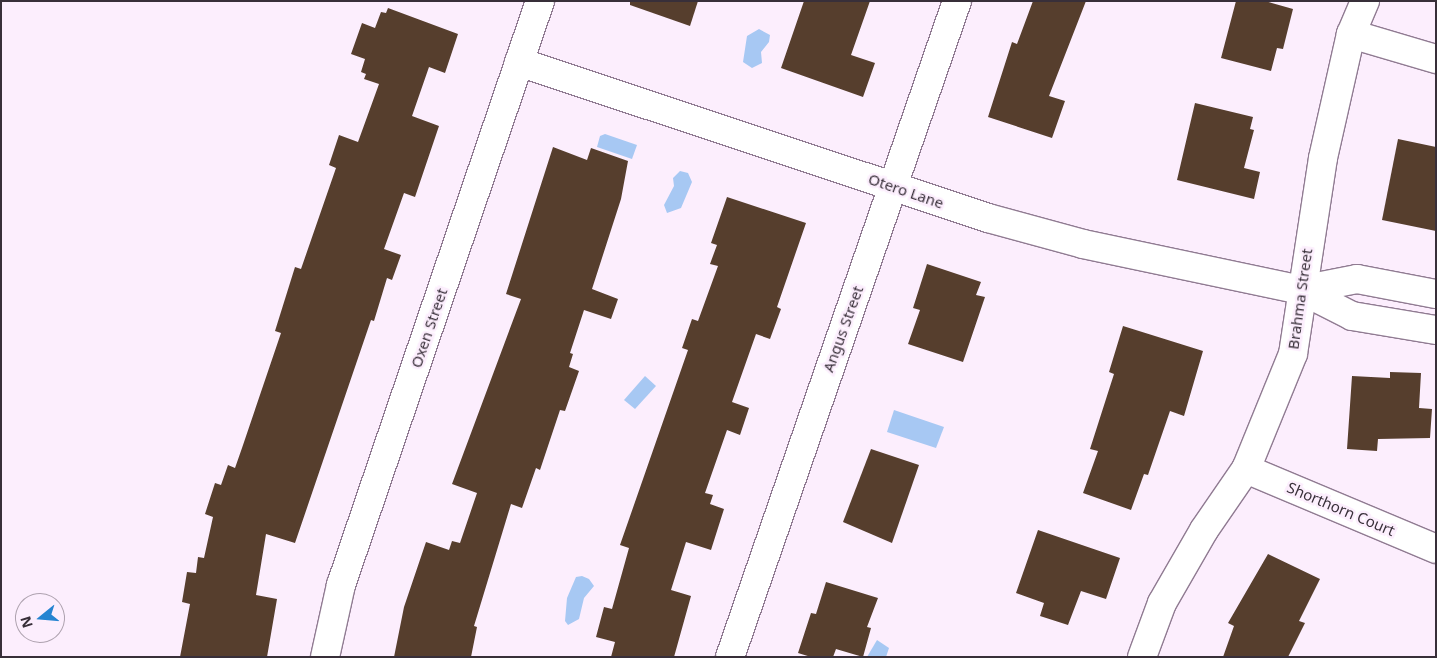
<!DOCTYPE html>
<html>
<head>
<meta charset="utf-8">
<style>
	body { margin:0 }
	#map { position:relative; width:1437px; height:658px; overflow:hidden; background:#fceefd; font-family:"Noto Sans",sans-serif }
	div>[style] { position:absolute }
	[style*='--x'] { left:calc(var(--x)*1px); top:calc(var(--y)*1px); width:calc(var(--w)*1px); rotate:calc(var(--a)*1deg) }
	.water>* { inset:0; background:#a7c8f3 }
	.building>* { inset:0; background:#563e2d }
	.roads { filter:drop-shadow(1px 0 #907b92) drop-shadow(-1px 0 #907b92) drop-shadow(0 1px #907b92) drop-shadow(0 -1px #907b92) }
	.minor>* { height:28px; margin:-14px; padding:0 14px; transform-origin:14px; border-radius:14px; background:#fff }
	span { translate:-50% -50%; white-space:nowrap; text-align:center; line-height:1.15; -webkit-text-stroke:5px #fceefd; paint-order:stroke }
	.street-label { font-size:15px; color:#382f39 }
	.frame { position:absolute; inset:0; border:2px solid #382f39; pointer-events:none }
	.north { position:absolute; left:15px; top:593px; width:50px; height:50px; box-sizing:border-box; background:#fceefd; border:1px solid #aea2af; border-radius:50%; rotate:253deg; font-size:14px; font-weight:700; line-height:20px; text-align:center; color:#382f39 }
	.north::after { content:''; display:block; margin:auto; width:18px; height:22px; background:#2684d1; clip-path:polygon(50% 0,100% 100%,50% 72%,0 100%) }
</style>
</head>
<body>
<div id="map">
	<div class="water">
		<i style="clip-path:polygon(759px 29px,770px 35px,769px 42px,761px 52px,762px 63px,752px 68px,743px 62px,747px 36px)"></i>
		<i style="clip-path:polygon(605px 134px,637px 145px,632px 159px,597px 147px,600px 136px)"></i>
		<i style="clip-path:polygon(680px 171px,688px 173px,692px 182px,681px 208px,667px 213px,664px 205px,674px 186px,673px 178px)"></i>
		<i style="clip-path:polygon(645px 376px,656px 386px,635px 409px,624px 400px)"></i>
		<i style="clip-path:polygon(894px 410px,944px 427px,936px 448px,887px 432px)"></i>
		<i style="clip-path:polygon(582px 576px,589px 579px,594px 586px,584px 598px,579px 619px,568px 625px,565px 621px,567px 598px,576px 577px)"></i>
		<i style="clip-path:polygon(877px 640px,889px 648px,886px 657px,867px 657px)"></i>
	</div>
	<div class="building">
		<i style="clip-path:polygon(630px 1px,698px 1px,690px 26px,630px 5px)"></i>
		<i style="clip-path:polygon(804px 1px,870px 1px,851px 55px,875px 63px,863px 97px,781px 68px)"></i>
		<i style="clip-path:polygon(1033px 1px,1086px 1px,1049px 96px,1065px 101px,1052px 138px,988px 117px,1012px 42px,1017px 44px)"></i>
		<i style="clip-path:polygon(1236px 1px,1265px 1px,1293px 9px,1283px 49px,1277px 48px,1271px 71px,1221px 58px)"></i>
		<i style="clip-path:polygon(388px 8px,458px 34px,445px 73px,429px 67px,412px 116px,439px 126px,415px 197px,404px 193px,384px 249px,401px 255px,392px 280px,387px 278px,374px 321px,371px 320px,295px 543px,266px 534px,256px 595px,277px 599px,267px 657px,180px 657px,190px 604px,182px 602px,187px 572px,196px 573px,198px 557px,204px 558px,213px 517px,205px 514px,215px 483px,221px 485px,228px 465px,235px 468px,242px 448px,281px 333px,275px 331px,295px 267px,301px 269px,336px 168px,329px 165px,339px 135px,358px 142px,379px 84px,364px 79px,366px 74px,361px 72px,365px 59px,351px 54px,362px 23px,375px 28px,381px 12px,386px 13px)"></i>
		<i style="clip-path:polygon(1195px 103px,1253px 117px,1250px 129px,1254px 130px,1244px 168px,1260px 172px,1254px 199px,1177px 180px)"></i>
		<i style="clip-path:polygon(1398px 139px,1436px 147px,1436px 231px,1382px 220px)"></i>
		<i style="clip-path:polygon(553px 147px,587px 160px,591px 148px,628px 161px,621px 199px,592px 289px,618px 299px,611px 319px,584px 310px,570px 353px,573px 354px,569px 367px,579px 371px,565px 411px,560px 410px,540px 470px,536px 468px,522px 508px,511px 504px,474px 626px,477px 627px,471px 657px,394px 657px,404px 607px,426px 542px,449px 550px,452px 541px,460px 543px,477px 493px,452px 484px,521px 299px,506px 294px)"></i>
		<i style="clip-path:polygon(727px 197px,806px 223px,777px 307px,781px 309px,770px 339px,756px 334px,732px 402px,749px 408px,740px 435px,727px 430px,705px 493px,713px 495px,710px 504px,724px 509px,711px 550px,686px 542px,671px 590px,691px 596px,674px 657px,611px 657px,615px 642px,596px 637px,604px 607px,612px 609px,629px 548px,620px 545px,688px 350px,682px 348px,692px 319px,698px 321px,718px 266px,710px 264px,717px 245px,711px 243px)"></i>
		<i style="clip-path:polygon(927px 264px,981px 282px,976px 295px,985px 297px,963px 362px,908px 344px,920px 310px,913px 308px)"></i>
		<i style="clip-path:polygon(1123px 326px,1203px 351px,1184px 416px,1170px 411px,1148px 475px,1144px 474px,1131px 510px,1083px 493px,1098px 451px,1090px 449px,1114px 374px,1109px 372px)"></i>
		<i style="clip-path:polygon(1390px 372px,1421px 373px,1419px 408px,1432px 409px,1430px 438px,1378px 439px,1377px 451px,1347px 449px,1352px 376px,1390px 378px)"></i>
		<i style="clip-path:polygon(871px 449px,919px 465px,892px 543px,843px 522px)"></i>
		<i style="clip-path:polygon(1038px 530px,1120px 558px,1106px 599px,1081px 591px,1068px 625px,1040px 616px,1044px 603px,1016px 593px)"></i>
		<i style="clip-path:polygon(1268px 554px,1320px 579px,1299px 621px,1305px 623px,1288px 657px,1223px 657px,1234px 626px,1228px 623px)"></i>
		<i style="clip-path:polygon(826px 582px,878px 598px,867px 627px,871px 628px,863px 657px,836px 649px,833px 657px,811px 657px,798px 653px,811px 613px,816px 614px)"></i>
	</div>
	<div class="roads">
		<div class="minor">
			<i style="--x:1351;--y:34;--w:89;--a:16.4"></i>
			<i style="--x:519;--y:62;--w:494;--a:18.4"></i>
			<i style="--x:988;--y:218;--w:98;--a:15.3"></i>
			<i style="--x:1083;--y:244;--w:223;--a:11.9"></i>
			<i style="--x:1301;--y:290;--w:57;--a:27"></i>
			<i style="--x:1352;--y:316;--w:85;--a:9.5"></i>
			<i style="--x:1301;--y:290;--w:57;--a:-11.1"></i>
			<i style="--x:1357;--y:279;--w:80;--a:10.8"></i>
			<i style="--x:1246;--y:469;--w:206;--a:22.8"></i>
			<i style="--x:325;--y:657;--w:74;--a:-77.5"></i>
			<i style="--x:341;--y:585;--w:617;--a:-71.18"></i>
			<i style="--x:730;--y:657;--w:694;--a:-70.91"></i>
			<i style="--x:1142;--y:657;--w:58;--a:-69.7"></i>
			<i style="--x:1162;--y:603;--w:84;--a:-60.1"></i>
			<i style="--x:1204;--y:530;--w:74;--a:-55.5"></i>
			<i style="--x:1246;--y:469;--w:124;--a:-67.8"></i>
			<i style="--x:1293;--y:354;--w:198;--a:-81.3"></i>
			<i style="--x:1323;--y:158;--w:127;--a:-77.3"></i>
			<i style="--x:1351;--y:34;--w:36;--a:-67"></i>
		</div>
	</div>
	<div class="street-label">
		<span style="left:906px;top:191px;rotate:19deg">Otero Lane</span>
		<span style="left:1300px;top:299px;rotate:-82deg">Brahma Street</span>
		<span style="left:429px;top:328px;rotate:-71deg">Oxen Street</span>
		<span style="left:843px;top:329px;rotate:-70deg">Angus Street</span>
		<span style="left:1341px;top:509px;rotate:23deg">Shorthorn Court</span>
	</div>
	<div class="frame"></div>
	<div class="north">N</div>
</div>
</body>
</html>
